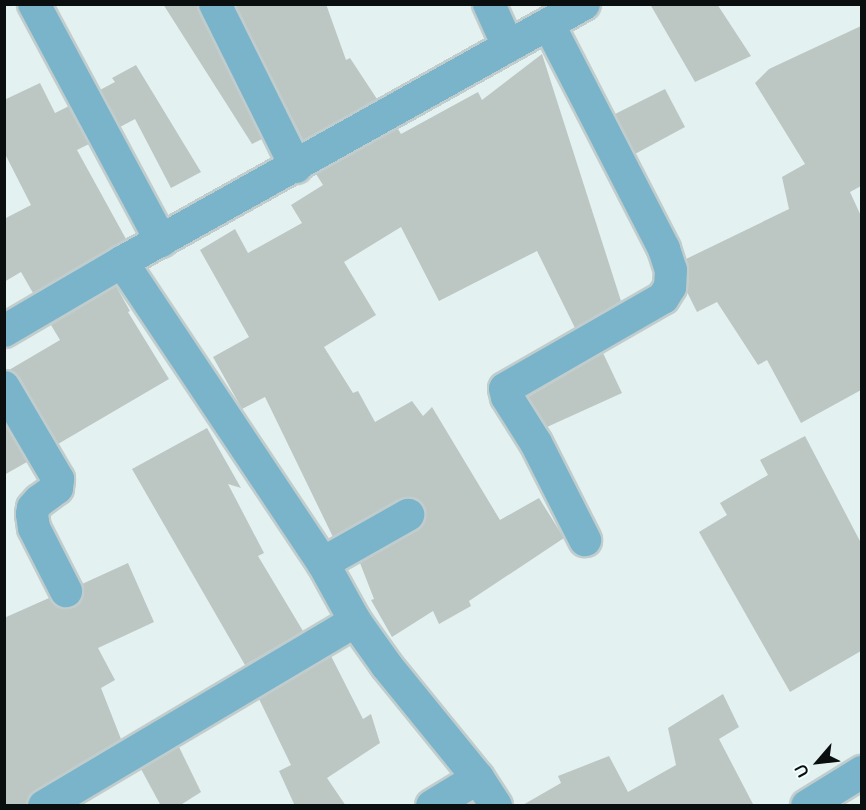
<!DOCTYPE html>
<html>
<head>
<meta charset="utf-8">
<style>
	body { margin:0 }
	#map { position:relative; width:866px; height:810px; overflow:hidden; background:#e4f1f1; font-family:"Varela Round",sans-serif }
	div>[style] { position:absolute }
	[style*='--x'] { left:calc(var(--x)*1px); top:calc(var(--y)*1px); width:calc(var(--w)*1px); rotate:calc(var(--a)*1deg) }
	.building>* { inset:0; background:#bcc7c3 }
	.roads { filter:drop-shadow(2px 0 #c1cdcd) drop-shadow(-2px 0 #c1cdcd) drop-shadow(0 2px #c1cdcd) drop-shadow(0 -2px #c1cdcd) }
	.street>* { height:32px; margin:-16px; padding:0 16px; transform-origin:16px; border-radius:16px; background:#79b4cb }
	span { translate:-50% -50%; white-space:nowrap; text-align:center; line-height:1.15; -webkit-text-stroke:6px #f2ffff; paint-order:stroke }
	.frame { position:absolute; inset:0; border:6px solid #0a0e0e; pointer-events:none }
	.north { position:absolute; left:788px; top:732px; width:60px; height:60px; -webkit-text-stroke:4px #f2ffff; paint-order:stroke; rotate:242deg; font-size:16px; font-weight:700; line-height:24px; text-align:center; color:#0a0e0e }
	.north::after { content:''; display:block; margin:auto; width:21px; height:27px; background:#0a0e0e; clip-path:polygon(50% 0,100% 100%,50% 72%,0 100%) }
</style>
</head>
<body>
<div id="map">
	<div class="building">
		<i style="clip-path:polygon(163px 4px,197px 4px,262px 139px,252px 144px)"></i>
		<i style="clip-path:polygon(235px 4px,326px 4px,346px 60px,350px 58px,377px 99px,303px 140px)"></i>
		<i style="clip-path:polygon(650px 4px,717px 4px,751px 56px,695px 82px)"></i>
		<i style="clip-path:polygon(861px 26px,861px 186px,850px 192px,861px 216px,861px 390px,801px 423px,767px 360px,758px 365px,717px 302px,697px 312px,687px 292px,689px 271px,686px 259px,789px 209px,782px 177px,805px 164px,755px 83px,769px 69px)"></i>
		<i style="clip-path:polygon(542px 54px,621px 301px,575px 328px,537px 251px,439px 301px,401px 227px,344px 262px,376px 315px,324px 347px,353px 393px,358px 391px,375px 422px,412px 401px,423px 416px,432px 407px,500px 520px,539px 498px,564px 538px,469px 601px,471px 606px,439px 624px,433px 611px,392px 637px,371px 600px,374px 599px,360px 563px,417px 530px,424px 524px,426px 515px,424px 507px,417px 499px,408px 497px,400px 499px,333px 537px,265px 397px,242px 409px,213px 357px,249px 337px,200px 250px,235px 229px,248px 253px,302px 223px,291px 205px,323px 185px,316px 174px,398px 129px,401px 134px,478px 92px,482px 100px)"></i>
		<i style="clip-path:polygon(136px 65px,201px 172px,171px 188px,135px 119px,120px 127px,100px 90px,115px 82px,112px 78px)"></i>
		<i style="clip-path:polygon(40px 83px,55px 113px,69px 106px,89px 144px,77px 150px,126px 239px,33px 293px,21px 272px,4px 282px,4px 219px,31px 205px,4px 152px,4px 100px)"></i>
		<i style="clip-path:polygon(665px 89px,685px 127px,635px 154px,615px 114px)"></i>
		<i style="clip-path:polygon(116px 286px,130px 311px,128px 312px,169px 379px,58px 444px,20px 378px,9px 370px,60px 340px,51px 325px)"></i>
		<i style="clip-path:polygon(603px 353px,622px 393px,547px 427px,528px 397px)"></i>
		<i style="clip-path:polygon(4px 423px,27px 462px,4px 475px)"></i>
		<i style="clip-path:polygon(207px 428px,241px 488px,228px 484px,264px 553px,258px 556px,303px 631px,245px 665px,132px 469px)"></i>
		<i style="clip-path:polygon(805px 436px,861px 543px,861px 651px,790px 692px,699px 532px,727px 515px,720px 503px,768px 475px,760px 460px)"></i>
		<i style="clip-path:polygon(128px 563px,154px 622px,98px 648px,115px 680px,101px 688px,121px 739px,35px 791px,25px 806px,4px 806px,4px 618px,49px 598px,57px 606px,64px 609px,74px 607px,81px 600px,84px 593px,82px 584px)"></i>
		<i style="clip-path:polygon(331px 656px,363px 719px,371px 714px,380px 743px,327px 778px,346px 806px,295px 806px,279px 771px,291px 765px,259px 699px)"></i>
		<i style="clip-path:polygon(723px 694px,739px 727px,719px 739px,754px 806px,521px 806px,561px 783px,558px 776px,609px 756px,628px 792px,676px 765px,668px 728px)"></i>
		<i style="clip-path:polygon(179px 747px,201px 792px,179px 806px,161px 806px,141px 769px)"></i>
	</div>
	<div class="roads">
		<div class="street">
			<i style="--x:34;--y:4;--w:269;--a:61.8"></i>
			<i style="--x:215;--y:4;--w:182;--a:63.6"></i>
			<i style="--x:489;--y:4;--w:46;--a:65.7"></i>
			<i style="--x:549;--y:25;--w:252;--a:62.8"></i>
			<i style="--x:664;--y:249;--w:22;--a:72"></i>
			<i style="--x:671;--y:270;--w:17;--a:93"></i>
			<i style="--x:670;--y:287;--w:13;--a:122"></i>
			<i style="--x:663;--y:298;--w:182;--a:150.1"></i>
			<i style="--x:505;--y:389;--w:8;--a:76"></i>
			<i style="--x:507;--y:397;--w:54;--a:57.8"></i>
			<i style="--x:536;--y:443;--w:109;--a:63.2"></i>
			<i style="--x:122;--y:262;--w:362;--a:56.3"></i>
			<i style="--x:323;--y:563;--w:66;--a:61.1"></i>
			<i style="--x:355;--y:621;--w:55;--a:54.6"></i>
			<i style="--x:387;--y:666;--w:144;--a:50.9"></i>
			<i style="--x:478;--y:778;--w:33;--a:57"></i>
			<i style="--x:4;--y:331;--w:137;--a:-30.3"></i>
			<i style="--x:122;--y:262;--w:529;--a:-29.18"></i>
			<i style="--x:4;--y:387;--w:107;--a:59.6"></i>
			<i style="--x:58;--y:479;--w:9;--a:96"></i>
			<i style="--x:57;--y:488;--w:22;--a:144"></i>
			<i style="--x:39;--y:501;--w:9;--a:131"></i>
			<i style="--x:33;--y:508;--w:6;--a:99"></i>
			<i style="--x:32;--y:514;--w:14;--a:82"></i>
			<i style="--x:34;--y:528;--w:71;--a:63.1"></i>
			<i style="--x:323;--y:563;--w:98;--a:-29.5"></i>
			<i style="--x:44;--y:806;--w:362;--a:-30.7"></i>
			<i style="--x:432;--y:806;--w:54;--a:-31.3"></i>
			<i style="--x:807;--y:806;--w:65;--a:-31.7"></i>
		</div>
	</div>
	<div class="frame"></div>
	<div class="north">U</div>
</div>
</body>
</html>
